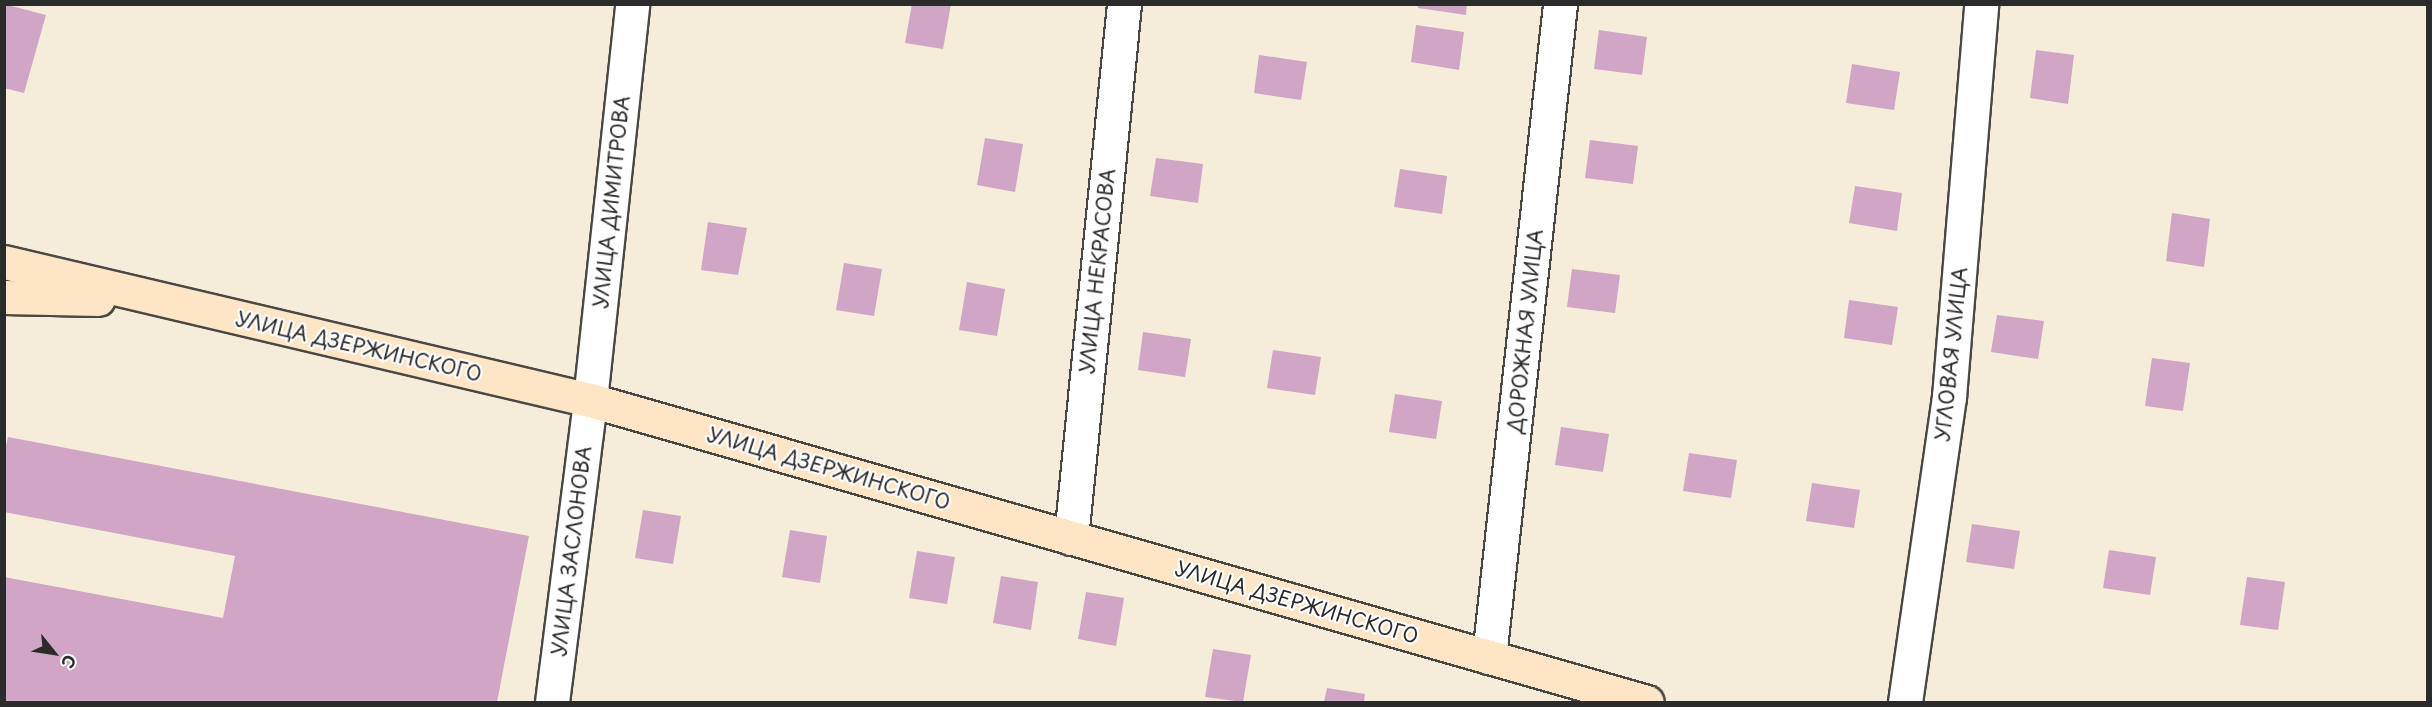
<!DOCTYPE html>
<html>
<head>
<meta charset="utf-8">
<style>
	body { margin:0 }
	#map { position:relative; width:2432px; height:707px; overflow:hidden; background:#f5ecd9; font-family:"Playpen Sans",sans-serif }
	div>[style] { position:absolute }
	[style*='--x'] { left:calc(var(--x)*1px); top:calc(var(--y)*1px); width:calc(var(--w)*1px); rotate:calc(var(--a)*1deg) }
	.building>* { inset:0; background:#d0a5c6 }
	.roads { filter:drop-shadow(2px 0 #494845) drop-shadow(-2px 0 #494845) drop-shadow(0 2px #494845) drop-shadow(0 -2px #494845) }
	.street>* { height:33px; margin:-16.5px; padding:0 16.5px; transform-origin:16.5px; border-radius:16.5px; background:#fff }
	.secondary>* { height:33px; margin:-16.5px; padding:0 16.5px; transform-origin:16.5px; border-radius:16.5px; background:#fde5c5 }
	span { translate:-50% -50%; white-space:nowrap; text-align:center; line-height:1.15; -webkit-text-stroke:4.5px #fff; paint-order:stroke }
	.street-label { font-size:20px; color:#2b2b2b }
	.frame { position:absolute; inset:0; border:6px solid #2b2b2b; pointer-events:none }
	.north { position:absolute; left:24px; top:623px; width:60px; height:60px; -webkit-text-stroke:4px #fff; paint-order:stroke; rotate:120deg; font-size:16px; font-weight:700; line-height:24px; text-align:center; color:#2b2b2b }
	.north::after { content:''; display:block; margin:auto; width:21px; height:27px; background:#2b2b2b; clip-path:polygon(50% 0,100% 100%,50% 72%,0 100%) }
</style>
</head>
<body>
<div id="map">
	<div class="building">
		<i style="clip-path:polygon(4px 4px,46px 15px,24px 93px,4px 88px)"></i>
		<i style="clip-path:polygon(912px 4px,951px 4px,943px 49px,905px 43px)"></i>
		<i style="clip-path:polygon(1418px 4px,1467px 4px,1466px 15px,1418px 8px)"></i>
		<i style="clip-path:polygon(1416px 25px,1464px 32px,1459px 70px,1411px 62px)"></i>
		<i style="clip-path:polygon(1599px 30px,1647px 37px,1642px 75px,1594px 69px)"></i>
		<i style="clip-path:polygon(2036px 50px,2074px 55px,2068px 104px,2030px 98px)"></i>
		<i style="clip-path:polygon(1259px 55px,1307px 62px,1301px 100px,1254px 93px)"></i>
		<i style="clip-path:polygon(1852px 64px,1900px 72px,1894px 110px,1846px 103px)"></i>
		<i style="clip-path:polygon(985px 138px,1023px 144px,1015px 192px,977px 185px)"></i>
		<i style="clip-path:polygon(1590px 140px,1638px 146px,1633px 184px,1585px 178px)"></i>
		<i style="clip-path:polygon(1156px 158px,1203px 164px,1198px 203px,1150px 196px)"></i>
		<i style="clip-path:polygon(1400px 169px,1447px 176px,1442px 214px,1394px 207px)"></i>
		<i style="clip-path:polygon(1855px 186px,1902px 193px,1897px 231px,1849px 223px)"></i>
		<i style="clip-path:polygon(2172px 213px,2210px 219px,2204px 267px,2166px 261px)"></i>
		<i style="clip-path:polygon(708px 222px,747px 228px,738px 275px,701px 270px)"></i>
		<i style="clip-path:polygon(844px 263px,882px 269px,874px 316px,836px 310px)"></i>
		<i style="clip-path:polygon(1572px 269px,1620px 275px,1615px 313px,1567px 307px)"></i>
		<i style="clip-path:polygon(967px 282px,1005px 289px,997px 336px,959px 330px)"></i>
		<i style="clip-path:polygon(1849px 300px,1898px 307px,1892px 345px,1844px 338px)"></i>
		<i style="clip-path:polygon(1997px 315px,2044px 321px,2038px 359px,1991px 352px)"></i>
		<i style="clip-path:polygon(1143px 332px,1191px 339px,1185px 377px,1138px 370px)"></i>
		<i style="clip-path:polygon(1273px 350px,1321px 357px,1315px 395px,1267px 388px)"></i>
		<i style="clip-path:polygon(2152px 358px,2190px 363px,2183px 411px,2145px 406px)"></i>
		<i style="clip-path:polygon(1395px 394px,1442px 401px,1436px 439px,1389px 432px)"></i>
		<i style="clip-path:polygon(1561px 427px,1609px 434px,1603px 472px,1555px 465px)"></i>
		<i style="clip-path:polygon(8px 437px,529px 536px,497px 702px,4px 702px,4px 577px,223px 618px,235px 556px,4px 512px,4px 454px)"></i>
		<i style="clip-path:polygon(1689px 453px,1737px 460px,1731px 498px,1683px 491px)"></i>
		<i style="clip-path:polygon(1812px 483px,1860px 490px,1854px 528px,1806px 521px)"></i>
		<i style="clip-path:polygon(643px 510px,681px 516px,673px 564px,635px 558px)"></i>
		<i style="clip-path:polygon(1972px 524px,2020px 531px,2014px 569px,1966px 562px)"></i>
		<i style="clip-path:polygon(790px 530px,827px 536px,820px 583px,782px 577px)"></i>
		<i style="clip-path:polygon(2109px 550px,2156px 557px,2150px 595px,2103px 588px)"></i>
		<i style="clip-path:polygon(917px 551px,955px 557px,947px 604px,909px 598px)"></i>
		<i style="clip-path:polygon(1001px 576px,1038px 582px,1031px 630px,993px 623px)"></i>
		<i style="clip-path:polygon(2247px 577px,2285px 582px,2278px 630px,2240px 625px)"></i>
		<i style="clip-path:polygon(1086px 592px,1124px 598px,1116px 646px,1078px 639px)"></i>
		<i style="clip-path:polygon(1213px 649px,1251px 655px,1243px 702px,1205px 697px)"></i>
		<i style="clip-path:polygon(1327px 688px,1365px 694px,1364px 702px,1324px 702px)"></i>
	</div>
	<div class="roads">
		<div class="street">
			<i style="--x:1071;--y:538;--w:537;--a:-84.33"></i>
			<i style="--x:1489;--y:657;--w:657;--a:-83.79"></i>
			<i style="--x:552;--y:702;--w:304;--a:-82.8"></i>
			<i style="--x:590;--y:400;--w:398;--a:-83.9"></i>
			<i style="--x:1905;--y:702;--w:308;--a:-81.8"></i>
			<i style="--x:1949;--y:397;--w:394;--a:-85.3"></i>
		</div>
		<div class="secondary">
			<i style="--x:4;--y:262;--w:602;--a:13.25"></i>
			<i style="--x:590;--y:400;--w:1099;--a:15.95"></i>
			<i style="--x:4;--y:297;--w:94;--a:1.2"></i>
		</div>
	</div>
	<div class="street-label">
		<span style="left:611px;top:202px;rotate:-84deg">УЛИЦА ДИМИТРОВА</span>
		<span style="left:1097px;top:271px;rotate:-84deg">УЛИЦА НЕКРАСОВА</span>
		<span style="left:1525px;top:331px;rotate:-84deg">ДОРОЖНАЯ УЛИЦА</span>
		<span style="left:359px;top:346px;rotate:13deg">УЛИЦА ДЗЕРЖИНСКОГО</span>
		<span style="left:1951px;top:354px;rotate:-84deg">УГЛОВАЯ УЛИЦА</span>
		<span style="left:829px;top:468px;rotate:16deg">УЛИЦА ДЗЕРЖИНСКОГО</span>
		<span style="left:571px;top:551px;rotate:-83deg">УЛИЦА ЗАСЛОНОВА</span>
		<span style="left:1297px;top:602px;rotate:16deg">УЛИЦА ДЗЕРЖИНСКОГО</span>
	</div>
	<div class="frame"></div>
	<div class="north">С</div>
</div>
</body>
</html>
